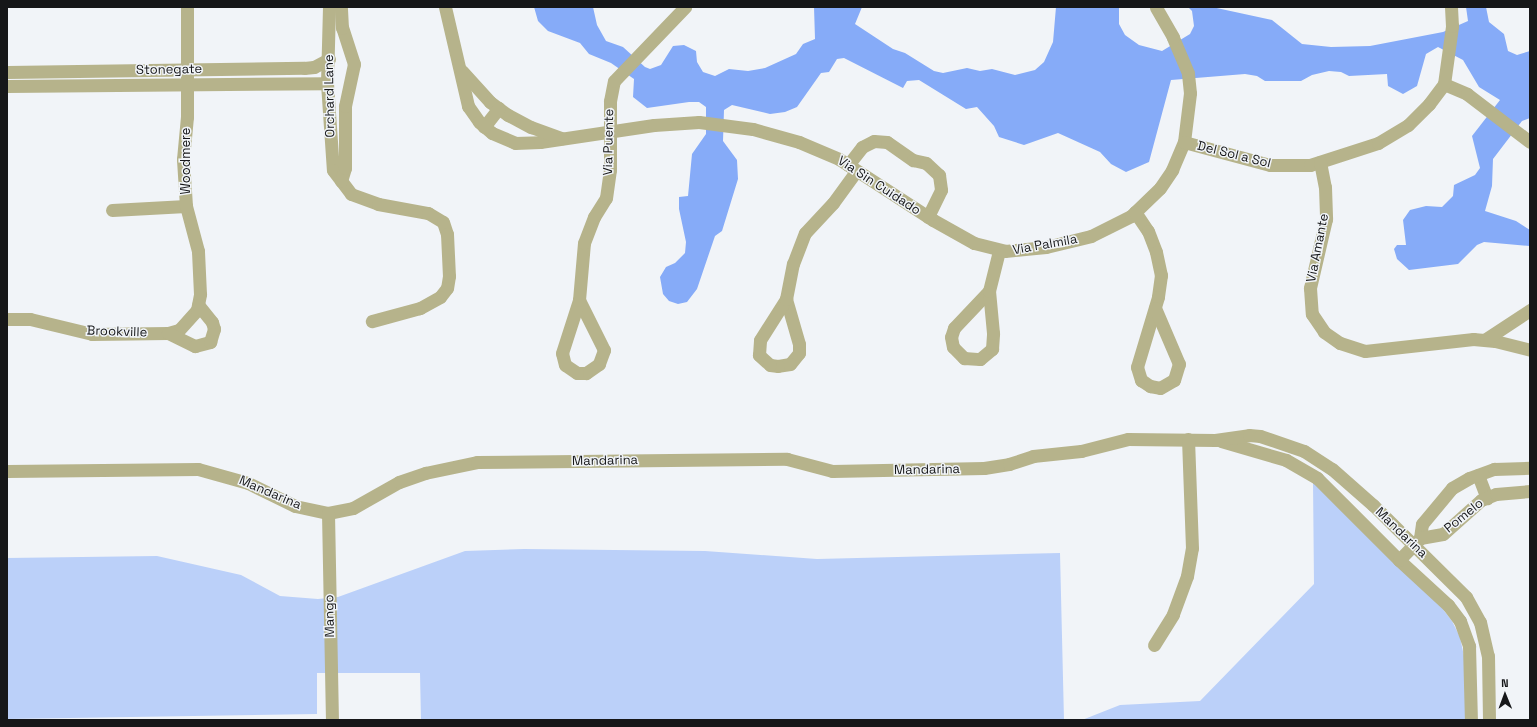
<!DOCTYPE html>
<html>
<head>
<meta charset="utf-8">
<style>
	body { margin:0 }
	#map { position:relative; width:1537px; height:727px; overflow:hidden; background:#f1f4f8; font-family:"Space Grotesk",sans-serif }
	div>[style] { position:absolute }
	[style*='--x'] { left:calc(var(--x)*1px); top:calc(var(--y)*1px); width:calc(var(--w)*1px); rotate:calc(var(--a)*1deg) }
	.green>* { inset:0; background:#bbd0f9 }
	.water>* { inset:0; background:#86abf8 }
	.street>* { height:13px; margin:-6.5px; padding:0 6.5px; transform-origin:6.5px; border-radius:6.5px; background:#b6b38b }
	span { translate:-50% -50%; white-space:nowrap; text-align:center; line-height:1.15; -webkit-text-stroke:3px #f1f4f8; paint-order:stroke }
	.street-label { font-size:13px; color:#161719 }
	.frame { position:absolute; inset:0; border:8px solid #161719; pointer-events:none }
	.north { position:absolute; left:1485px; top:675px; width:40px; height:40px; -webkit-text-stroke:3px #f1f4f8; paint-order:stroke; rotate:359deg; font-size:11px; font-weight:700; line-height:16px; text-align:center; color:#161719 }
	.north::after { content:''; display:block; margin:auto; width:14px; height:18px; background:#161719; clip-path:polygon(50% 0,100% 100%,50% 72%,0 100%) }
</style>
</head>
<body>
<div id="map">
	<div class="green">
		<i style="clip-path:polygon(1313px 482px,1439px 604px,1452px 621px,1460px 637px,1465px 661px,1466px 720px,1082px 720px,1120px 705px,1200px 701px,1314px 584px)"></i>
		<i style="clip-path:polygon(524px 549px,705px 551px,817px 559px,1060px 553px,1064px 720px,421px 720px,420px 673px,317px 673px,317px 714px,7px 719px,7px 558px,157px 556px,241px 575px,280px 596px,318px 599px,338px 597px,465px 551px)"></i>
	</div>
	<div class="water">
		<i style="clip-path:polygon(534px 7px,593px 7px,597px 25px,606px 41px,623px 47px,645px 67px,650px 69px,661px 65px,673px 46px,684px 45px,696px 51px,697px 62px,703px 72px,715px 76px,729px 69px,748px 71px,765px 68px,796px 54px,803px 44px,815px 39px,814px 7px,862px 7px,855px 24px,893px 49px,905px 53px,934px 71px,943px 73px,967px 68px,980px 71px,992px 69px,1015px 75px,1035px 70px,1044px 62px,1053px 42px,1056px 7px,1119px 7px,1119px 24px,1125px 35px,1139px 45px,1162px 51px,1190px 34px,1194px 26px,1192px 11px,1188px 7px,1212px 7px,1272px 20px,1302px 44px,1331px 47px,1370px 46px,1443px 32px,1468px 21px,1466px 7px,1486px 7px,1489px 22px,1504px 34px,1508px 51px,1517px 55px,1530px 51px,1530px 118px,1522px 121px,1493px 159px,1492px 186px,1485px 211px,1516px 221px,1530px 230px,1530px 246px,1484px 242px,1477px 245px,1458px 264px,1409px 270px,1397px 259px,1394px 249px,1397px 245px,1406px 245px,1403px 220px,1410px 210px,1426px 206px,1442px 207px,1453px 196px,1454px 185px,1475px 175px,1480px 168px,1472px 136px,1500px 100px,1479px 87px,1463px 60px,1438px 47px,1426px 54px,1417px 86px,1403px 94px,1388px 86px,1387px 74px,1349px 76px,1341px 72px,1329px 71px,1312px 75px,1301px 81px,1265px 81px,1257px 76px,1245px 74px,1171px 80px,1149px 162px,1126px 172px,1111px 164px,1100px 152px,1058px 133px,1024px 145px,999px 137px,994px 126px,977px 107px,966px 109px,919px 80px,907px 81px,903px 88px,844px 58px,837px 59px,829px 72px,821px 73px,797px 107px,785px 112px,770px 114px,732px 105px,724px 110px,723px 141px,737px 160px,738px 179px,722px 231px,715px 236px,697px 289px,687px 302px,678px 304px,669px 301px,663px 294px,660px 277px,666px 267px,675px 263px,685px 253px,686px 242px,679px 209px,679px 197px,688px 196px,692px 154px,706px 134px,706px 107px,699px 102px,689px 102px,647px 108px,633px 97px,634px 79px,611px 63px,589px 54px,580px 43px,548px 31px,538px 21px)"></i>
	</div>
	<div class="street">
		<i style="--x:329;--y:7;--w:76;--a:91.5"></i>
		<i style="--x:327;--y:83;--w:87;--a:86.1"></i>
		<i style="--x:333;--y:170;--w:30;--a:53"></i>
		<i style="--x:351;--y:194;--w:29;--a:20"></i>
		<i style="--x:378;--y:204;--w:51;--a:10.2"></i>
		<i style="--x:428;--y:213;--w:17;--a:31"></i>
		<i style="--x:443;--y:222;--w:13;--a:72"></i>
		<i style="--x:447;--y:234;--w:42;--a:87.3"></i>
		<i style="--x:449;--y:276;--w:12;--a:99"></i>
		<i style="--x:447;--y:288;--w:11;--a:128"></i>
		<i style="--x:440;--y:297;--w:23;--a:151"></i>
		<i style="--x:420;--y:308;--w:50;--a:164.8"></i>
		<i style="--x:445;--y:7;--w:102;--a:76.9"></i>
		<i style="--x:468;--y:106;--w:19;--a:55"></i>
		<i style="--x:479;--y:122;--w:17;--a:40"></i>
		<i style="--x:492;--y:133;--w:25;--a:23"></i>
		<i style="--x:515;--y:143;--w:25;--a:-2"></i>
		<i style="--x:540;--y:142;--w:115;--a:-8.5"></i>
		<i style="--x:654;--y:125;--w:45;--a:-3.8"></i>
		<i style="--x:699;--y:122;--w:54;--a:7.4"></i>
		<i style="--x:753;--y:129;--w:48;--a:15.8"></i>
		<i style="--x:799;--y:142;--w:43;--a:23"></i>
		<i style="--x:839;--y:159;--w:112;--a:33"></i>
		<i style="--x:933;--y:220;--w:47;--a:29.3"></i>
		<i style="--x:974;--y:243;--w:32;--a:14"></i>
		<i style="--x:1005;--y:251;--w:41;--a:-5.6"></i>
		<i style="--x:1046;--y:247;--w:46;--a:-13.7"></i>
		<i style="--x:1091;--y:236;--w:45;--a:-26.6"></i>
		<i style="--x:1131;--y:216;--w:40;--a:-44"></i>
		<i style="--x:1160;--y:188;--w:22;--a:-56"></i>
		<i style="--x:1172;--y:170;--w:30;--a:-67"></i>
		<i style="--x:1184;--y:142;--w:49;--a:-83"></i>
		<i style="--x:1190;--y:93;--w:20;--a:-96"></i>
		<i style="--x:1188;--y:73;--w:39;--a:-113"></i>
		<i style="--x:1173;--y:37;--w:34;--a:-120"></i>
		<i style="--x:462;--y:71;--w:42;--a:47.9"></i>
		<i style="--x:490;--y:102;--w:22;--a:36"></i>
		<i style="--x:508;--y:115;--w:26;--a:28"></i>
		<i style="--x:531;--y:127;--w:33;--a:20"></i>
		<i style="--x:7;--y:72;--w:297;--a:-0.8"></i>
		<i style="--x:304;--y:68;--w:10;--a:-6"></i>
		<i style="--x:314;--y:67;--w:17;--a:-28"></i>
		<i style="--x:1444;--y:84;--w:25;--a:23"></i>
		<i style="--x:1467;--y:94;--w:79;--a:37.3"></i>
		<i style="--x:7;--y:86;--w:320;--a:-0.5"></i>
		<i style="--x:484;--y:127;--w:24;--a:-52"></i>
		<i style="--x:1184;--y:142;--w:89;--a:15"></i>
		<i style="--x:1270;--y:165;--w:40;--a:0"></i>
		<i style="--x:1310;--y:165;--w:71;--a:-17.9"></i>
		<i style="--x:1378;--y:143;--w:35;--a:-31"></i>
		<i style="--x:1408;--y:125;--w:30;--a:-45"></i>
		<i style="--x:1429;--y:104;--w:25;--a:-53"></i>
		<i style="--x:1444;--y:84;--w:59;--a:-82.1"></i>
		<i style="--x:1452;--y:26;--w:19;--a:-93"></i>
		<i style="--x:1320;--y:162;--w:25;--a:79"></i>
		<i style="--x:1325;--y:187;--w:32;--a:88"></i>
		<i style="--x:1326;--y:219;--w:71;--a:103.1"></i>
		<i style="--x:1310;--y:288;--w:26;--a:86"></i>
		<i style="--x:1312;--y:314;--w:22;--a:56"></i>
		<i style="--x:1324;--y:332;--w:19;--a:35"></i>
		<i style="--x:1340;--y:343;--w:26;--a:18"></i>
		<i style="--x:1365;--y:351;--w:109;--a:-6.3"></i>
		<i style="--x:1473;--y:339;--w:22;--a:5"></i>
		<i style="--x:1495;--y:341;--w:36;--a:14"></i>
		<i style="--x:848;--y:165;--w:23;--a:-52"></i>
		<i style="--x:862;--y:147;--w:13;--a:-27"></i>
		<i style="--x:874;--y:141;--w:13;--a:4"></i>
		<i style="--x:887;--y:142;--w:32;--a:35"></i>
		<i style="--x:913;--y:160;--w:13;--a:13"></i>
		<i style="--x:926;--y:163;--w:18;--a:43"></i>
		<i style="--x:939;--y:175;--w:15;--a:82"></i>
		<i style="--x:941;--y:190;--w:30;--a:116"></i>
		<i style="--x:341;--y:181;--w:14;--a:-73"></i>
		<i style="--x:345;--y:168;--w:62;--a:-90"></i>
		<i style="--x:345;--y:106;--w:43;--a:-77.9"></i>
		<i style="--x:354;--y:64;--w:38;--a:-108"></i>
		<i style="--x:342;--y:28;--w:21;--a:-93"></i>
		<i style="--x:112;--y:210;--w:74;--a:-3.1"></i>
		<i style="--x:1135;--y:212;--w:23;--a:56"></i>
		<i style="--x:1148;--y:231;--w:22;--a:69"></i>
		<i style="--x:1156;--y:252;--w:24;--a:78"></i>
		<i style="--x:1161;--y:275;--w:22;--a:98"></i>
		<i style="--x:1158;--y:297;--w:73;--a:106.7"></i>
		<i style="--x:1137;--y:367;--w:14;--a:73"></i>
		<i style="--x:1141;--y:380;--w:11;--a:34"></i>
		<i style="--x:1150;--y:386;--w:10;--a:11"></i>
		<i style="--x:1160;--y:388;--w:16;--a:-30"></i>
		<i style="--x:1174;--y:380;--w:17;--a:-73"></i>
		<i style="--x:1179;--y:364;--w:61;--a:-113.2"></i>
		<i style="--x:989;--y:291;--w:51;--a:133.4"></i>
		<i style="--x:954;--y:328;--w:9;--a:108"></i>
		<i style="--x:951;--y:337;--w:10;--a:79"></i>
		<i style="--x:953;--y:347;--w:16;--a:45"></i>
		<i style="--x:964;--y:358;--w:16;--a:4"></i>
		<i style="--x:980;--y:359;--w:16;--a:-40"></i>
		<i style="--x:992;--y:349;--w:16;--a:-86"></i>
		<i style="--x:993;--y:333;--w:42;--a:-95.4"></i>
		<i style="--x:989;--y:291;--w:41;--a:-76"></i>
		<i style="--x:786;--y:299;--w:47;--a:73.9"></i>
		<i style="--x:799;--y:344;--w:9;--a:90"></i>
		<i style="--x:799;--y:353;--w:14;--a:129"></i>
		<i style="--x:790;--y:364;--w:12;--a:171"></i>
		<i style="--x:778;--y:366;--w:8;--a:-173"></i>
		<i style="--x:770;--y:365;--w:15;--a:-138"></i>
		<i style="--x:759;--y:355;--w:15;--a:-86"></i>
		<i style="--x:760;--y:340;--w:49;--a:-57.6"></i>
		<i style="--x:786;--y:299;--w:36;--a:-79"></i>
		<i style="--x:793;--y:264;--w:33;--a:-69"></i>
		<i style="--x:805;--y:233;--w:41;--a:-47"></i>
		<i style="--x:833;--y:203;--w:39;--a:-54"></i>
		<i style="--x:579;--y:300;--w:56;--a:63.4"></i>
		<i style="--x:604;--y:350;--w:15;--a:110"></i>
		<i style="--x:599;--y:364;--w:16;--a:145"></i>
		<i style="--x:586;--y:373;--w:9;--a:180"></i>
		<i style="--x:577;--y:373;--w:14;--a:-146"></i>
		<i style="--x:565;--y:365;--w:12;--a:-104"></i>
		<i style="--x:562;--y:353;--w:56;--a:-72.2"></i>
		<i style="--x:579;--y:300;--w:57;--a:-85"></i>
		<i style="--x:584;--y:243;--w:28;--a:-69"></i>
		<i style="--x:594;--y:217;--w:22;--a:-58"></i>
		<i style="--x:606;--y:198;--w:28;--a:-82"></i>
		<i style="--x:610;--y:170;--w:69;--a:-90"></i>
		<i style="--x:610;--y:101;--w:20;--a:-79"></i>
		<i style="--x:614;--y:81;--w:103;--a:-46.2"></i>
		<i style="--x:7;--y:319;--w:23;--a:0"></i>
		<i style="--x:30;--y:319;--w:64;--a:13.6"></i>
		<i style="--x:92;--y:334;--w:76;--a:-0.8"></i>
		<i style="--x:168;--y:333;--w:11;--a:-15"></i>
		<i style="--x:179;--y:330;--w:27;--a:-48"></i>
		<i style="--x:197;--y:310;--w:16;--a:-79"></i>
		<i style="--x:200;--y:294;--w:43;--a:-92.7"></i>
		<i style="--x:198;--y:251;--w:47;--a:-104.9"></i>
		<i style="--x:186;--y:206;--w:47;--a:-93.7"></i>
		<i style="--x:183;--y:159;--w:42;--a:-84.6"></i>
		<i style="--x:187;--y:117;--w:110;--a:-90"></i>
		<i style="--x:168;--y:333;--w:30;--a:26"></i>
		<i style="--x:195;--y:346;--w:16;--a:-15"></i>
		<i style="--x:210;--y:342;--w:14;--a:-73"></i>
		<i style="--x:214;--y:329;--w:7;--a:-106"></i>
		<i style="--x:212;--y:322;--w:22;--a:-129"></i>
		<i style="--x:1486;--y:339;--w:53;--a:-33.4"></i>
		<i style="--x:1221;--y:441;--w:68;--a:16.3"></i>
		<i style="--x:1286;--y:460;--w:36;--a:30"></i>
		<i style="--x:1317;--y:478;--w:116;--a:45"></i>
		<i style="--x:1399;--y:560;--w:67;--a:42.6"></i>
		<i style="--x:1448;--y:605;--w:20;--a:53"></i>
		<i style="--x:1460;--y:621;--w:27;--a:70"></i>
		<i style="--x:1469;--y:646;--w:74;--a:88.5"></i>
		<i style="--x:7;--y:471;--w:191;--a:-0.6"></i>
		<i style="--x:198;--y:469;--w:52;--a:15.6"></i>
		<i style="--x:248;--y:483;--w:52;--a:26.1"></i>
		<i style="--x:295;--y:506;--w:34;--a:12"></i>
		<i style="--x:328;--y:513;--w:25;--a:-11"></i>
		<i style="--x:353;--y:508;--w:53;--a:-29.5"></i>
		<i style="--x:399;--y:482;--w:28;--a:-19"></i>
		<i style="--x:425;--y:473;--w:53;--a:-11.9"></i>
		<i style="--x:477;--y:462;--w:310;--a:-0.6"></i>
		<i style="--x:787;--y:459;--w:47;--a:14.9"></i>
		<i style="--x:832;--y:471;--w:152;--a:-1.1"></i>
		<i style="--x:984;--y:468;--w:25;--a:-9"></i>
		<i style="--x:1009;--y:464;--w:25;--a:-18"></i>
		<i style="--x:1033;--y:456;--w:48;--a:-5.9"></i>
		<i style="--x:1081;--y:451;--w:49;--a:-14.3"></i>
		<i style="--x:1128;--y:439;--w:87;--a:0.7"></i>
		<i style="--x:1215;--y:440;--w:34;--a:-8"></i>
		<i style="--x:1249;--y:435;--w:11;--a:5"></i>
		<i style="--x:1260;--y:436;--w:46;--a:18.8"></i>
		<i style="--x:1304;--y:451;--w:33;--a:33"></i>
		<i style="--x:1332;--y:469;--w:55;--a:41.3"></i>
		<i style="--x:1373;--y:505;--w:131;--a:44.7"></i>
		<i style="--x:1466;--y:597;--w:29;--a:61"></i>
		<i style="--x:1480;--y:622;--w:35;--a:77"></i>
		<i style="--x:1488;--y:656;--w:64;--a:89.1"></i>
		<i style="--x:1478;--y:475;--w:25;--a:69"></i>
		<i style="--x:328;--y:513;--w:207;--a:88.9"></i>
		<i style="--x:1420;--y:538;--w:14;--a:-82"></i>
		<i style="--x:1422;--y:524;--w:47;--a:-50.2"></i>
		<i style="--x:1452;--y:488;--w:20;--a:-30"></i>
		<i style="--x:1469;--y:478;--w:27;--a:-20"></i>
		<i style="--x:1494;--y:469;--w:36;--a:-2"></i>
		<i style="--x:1399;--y:560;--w:30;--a:-46"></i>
		<i style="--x:1420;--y:538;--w:23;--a:-10"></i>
		<i style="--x:1443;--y:534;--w:51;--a:-41.8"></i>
		<i style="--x:1481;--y:500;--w:16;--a:-22"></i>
		<i style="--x:1496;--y:494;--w:34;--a:-5"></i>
		<i style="--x:1154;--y:645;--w:36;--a:-58"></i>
		<i style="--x:1173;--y:614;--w:40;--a:-69.8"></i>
		<i style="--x:1187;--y:576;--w:28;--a:-80"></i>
		<i style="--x:1192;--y:548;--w:109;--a:-92.1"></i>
	</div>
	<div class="street-label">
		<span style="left:169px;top:70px;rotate:-1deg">Stonegate</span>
		<span style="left:330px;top:96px;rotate:-91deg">Orchard Lane</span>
		<span style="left:609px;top:142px;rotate:-89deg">Via Puente</span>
		<span style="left:1234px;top:155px;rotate:14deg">Del Sol a Sol</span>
		<span style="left:186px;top:161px;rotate:-90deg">Woodmere</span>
		<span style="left:879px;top:186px;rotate:33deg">Via Sin Cuidado</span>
		<span style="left:1045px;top:245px;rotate:-10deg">Via Palmila</span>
		<span style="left:1318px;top:248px;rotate:-79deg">Via Amante</span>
		<span style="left:117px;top:332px;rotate:2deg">Brookville</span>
		<span style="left:605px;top:461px;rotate:-1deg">Mandarina</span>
		<span style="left:927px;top:470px;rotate:-1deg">Mandarina</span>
		<span style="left:270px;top:493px;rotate:23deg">Mandarina</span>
		<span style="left:1464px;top:516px;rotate:-39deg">Pomelo</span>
		<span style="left:1401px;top:533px;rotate:44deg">Mandarina</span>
		<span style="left:330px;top:616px;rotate:-91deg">Mango</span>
	</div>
	<div class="frame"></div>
	<div class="north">N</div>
</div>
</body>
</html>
